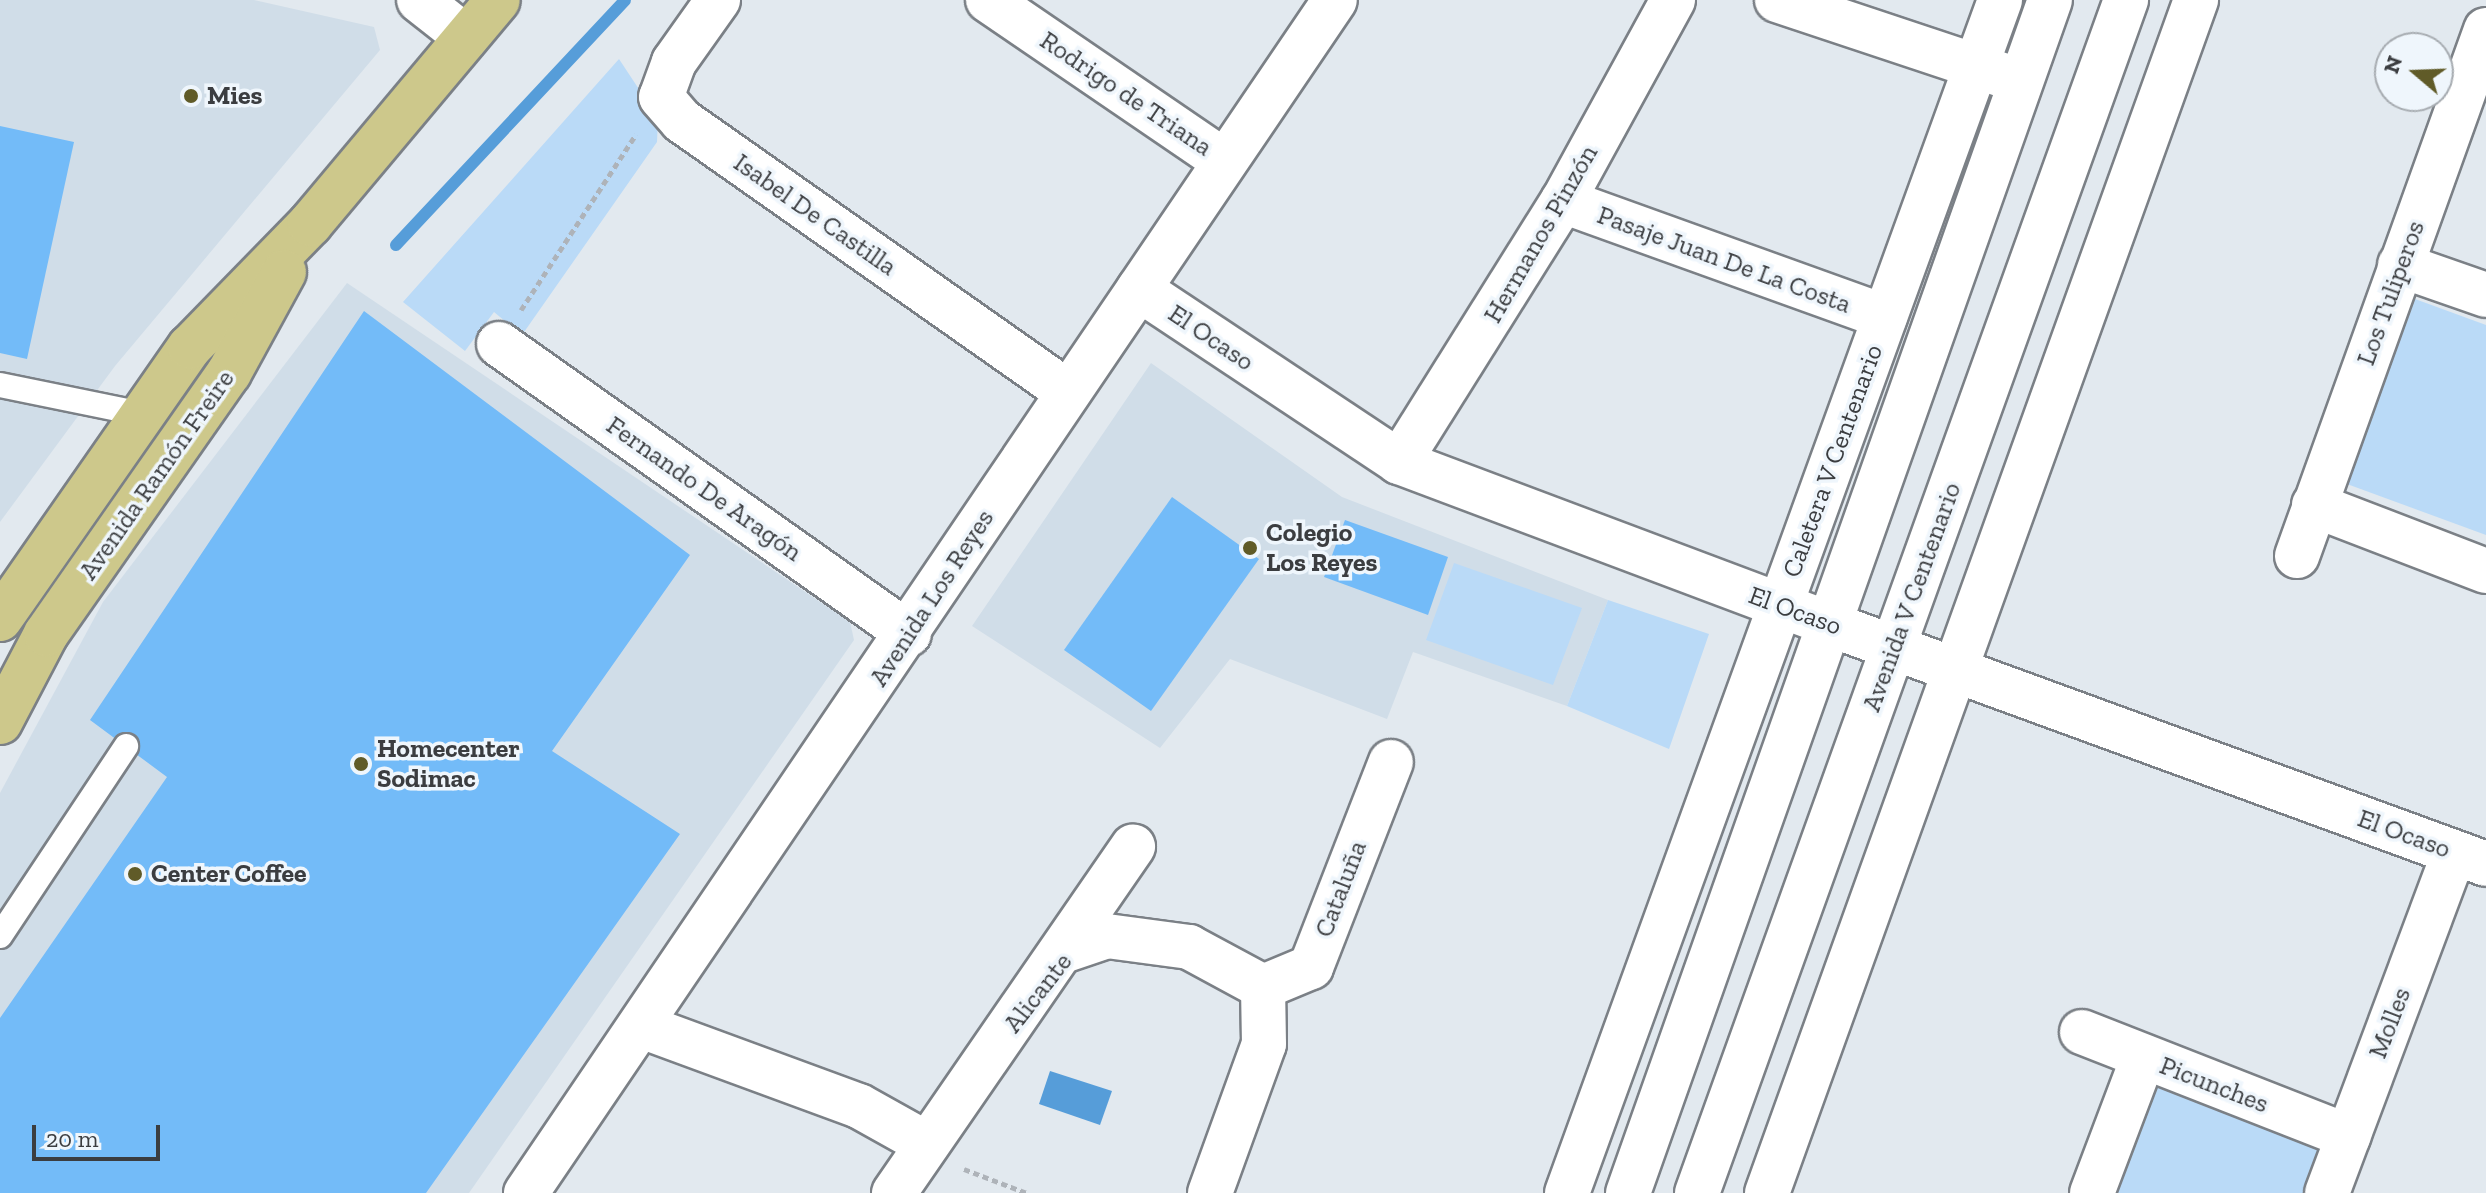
<!DOCTYPE html>
<html>
<head>
<meta charset="utf-8">
<style>
	body { margin:0 }
	#map { position:relative; width:2486px; height:1193px; overflow:hidden; background:#e2e9ef; font-family:"Zilla Slab",serif }
	div>[style] { position:absolute }
	[style*='--x'] { left:calc(var(--x)*1px); top:calc(var(--y)*1px); width:calc(var(--w)*1px); rotate:calc(var(--a)*1deg) }
	.built>* { inset:0; background:#d0dde8 }
	.green>* { inset:0; background:#badaf7 }
	.water>* { inset:0; background:#569dd9 }
	.stream>* { height:12px; margin:-6px; padding:0 6px; transform-origin:6px; border-radius:6px; background:#569dd9 }
	.building>* { inset:0; background:#73bbf8 }
	.path>* { height:5px; margin-top:-2.5px; transform-origin:0; background:repeating-linear-gradient(90deg,#aeb3b9 0 6px,transparent 0 10px) }
	.roads { filter:drop-shadow(2px 0 #7b8086) drop-shadow(-2px 0 #7b8086) drop-shadow(0 2px #7b8086) drop-shadow(0 -2px #7b8086) }
	.lane>* { height:24px; margin:-12px; padding:0 12px; transform-origin:12px; border-radius:12px; background:#fff }
	.street>* { height:44px; margin:-22px; padding:0 22px; transform-origin:22px; border-radius:22px; background:#fff }
	.secondary>* { height:44px; margin:-22px; padding:0 22px; transform-origin:22px; border-radius:22px; background:#fff }
	.primary>* { height:44px; margin:-22px; padding:0 22px; transform-origin:22px; border-radius:22px; background:#cdc88b }
	.dots>* { width:22px; height:22px; translate:-50% -50%; box-sizing:border-box; border:4px solid #eff6fc; border-radius:50% }
	span { translate:-50% -50%; white-space:nowrap; text-align:center; line-height:1.15; -webkit-text-stroke:7px #eff6fc; paint-order:stroke }
	.street-label { font-size:26px; color:#3b3d40 }
	.poi-label { font-size:26px; color:#3b3d40; font-weight:700 }
	.left { translate:0 -50%; text-align:left }
	.north { position:absolute; left:2374px; top:32px; width:80px; height:80px; box-sizing:border-box; background:#eff6fc; border:2px solid #a7acb1; border-radius:50%; rotate:289deg; font-size:22px; font-weight:700; line-height:32px; text-align:center; color:#3b3d40 }
	.north::after { content:''; display:block; margin:auto; width:28px; height:36px; background:#605b28; clip-path:polygon(50% 0,100% 100%,50% 72%,0 100%) }
	.scale { position:absolute; left:32px; top:1125px; width:128px; height:36px; box-sizing:border-box; border:4px solid #3b3d40; border-top:0; padding-left:10px; font-size:24px; line-height:28px; white-space:nowrap; color:#3b3d40; -webkit-text-stroke:6px #eff6fc; paint-order:stroke }
</style>
</head>
<body>
<div id="map">
	<div class="built">
		<i style="clip-path:polygon(0 0,254px 0,374px 27px,380px 50px,115px 366px,0 522px)"></i>
		<i style="clip-path:polygon(347px 283px,850px 622px,854px 640px,469px 1193px,0 1193px,0 793px,103px 602px)"></i>
		<i style="clip-path:polygon(1151px 363px,1342px 497px,1608px 600px,1567px 706px,1413px 652px,1387px 719px,1230px 659px,1160px 748px,972px 626px)"></i>
	</div>
	<div class="green">
		<i style="clip-path:polygon(619px 59px,658px 118px,657px 142px,522px 335px,494px 312px,465px 351px,403px 302px)"></i>
		<i style="clip-path:polygon(2415px 299px,2486px 325px,2486px 535px,2347px 484px)"></i>
		<i style="clip-path:polygon(1454px 563px,1582px 608px,1553px 685px,1426px 640px)"></i>
		<i style="clip-path:polygon(1608px 600px,1709px 634px,1669px 749px,1567px 706px)"></i>
		<i style="clip-path:polygon(2150px 1083px,2325px 1144px,2308px 1193px,2111px 1193px)"></i>
	</div>
	<div class="water">
		<i style="clip-path:polygon(1050px 1071px,1112px 1091px,1100px 1125px,1039px 1104px)"></i>
	</div>
	<div class="stream">
		<i style="--x:396;--y:245;--w:335;--a:-46.9"></i>
	</div>
	<div class="building">
		<i style="clip-path:polygon(0 126px,74px 142px,27px 359px,0 353px)"></i>
		<i style="clip-path:polygon(364px 311px,690px 555px,552px 751px,680px 834px,426px 1193px,0 1193px,0 1018px,167px 777px,90px 720px)"></i>
		<i style="clip-path:polygon(1172px 497px,1259px 559px,1151px 711px,1064px 650px)"></i>
		<i style="clip-path:polygon(1345px 520px,1448px 557px,1428px 615px,1324px 577px)"></i>
	</div>
	<div class="path">
		<i style="--x:521;--y:310;--w:210;--a:-56.8"></i>
		<i style="--x:964;--y:1169;--w:67;--a:20.9"></i>
	</div>
	<div class="roads">
		<div class="lane">
			<i style="--x:0;--y:385;--w:145;--a:11.5"></i>
			<i style="--x:0;--y:936;--w:228;--a:-56.4"></i>
		</div>
		<div class="street">
			<i style="--x:419;--y:0;--w:60;--a:38.2"></i>
			<i style="--x:718;--y:0;--w:76;--a:125.4"></i>
			<i style="--x:674;--y:62;--w:37;--a:110"></i>
			<i style="--x:661;--y:97;--w:32;--a:49"></i>
			<i style="--x:682;--y:121;--w:472;--a:35.1"></i>
			<i style="--x:988;--y:0;--w:286;--a:34.3"></i>
			<i style="--x:1777;--y:0;--w:238;--a:18.4"></i>
			<i style="--x:1563;--y:201;--w:342;--a:19.8"></i>
			<i style="--x:2400;--y:265;--w:91;--a:19.2"></i>
			<i style="--x:1139;--y:289;--w:312;--a:33.6"></i>
			<i style="--x:1399;--y:462;--w:437;--a:20.6"></i>
			<i style="--x:499;--y:344;--w:502;--a:35.27"></i>
			<i style="--x:1399;--y:462;--w:308;--a:-57.9"></i>
			<i style="--x:1563;--y:201;--w:229;--a:-61.3"></i>
			<i style="--x:2314;--y:505;--w:184;--a:21"></i>
			<i style="--x:2297;--y:556;--w:559;--a:-70.24"></i>
			<i style="--x:1066;--y:950;--w:43;--a:-18.9"></i>
			<i style="--x:1107;--y:936;--w:83;--a:7.6"></i>
			<i style="--x:1189;--y:947;--w:84;--a:28.4"></i>
			<i style="--x:1263;--y:987;--w:52;--a:-22.6"></i>
			<i style="--x:1311;--y:967;--w:220;--a:-68.7"></i>
			<i style="--x:644;--y:1027;--w:229;--a:20.2"></i>
			<i style="--x:859;--y:1106;--w:78;--a:29.2"></i>
			<i style="--x:2082;--y:1032;--w:286;--a:21.4"></i>
			<i style="--x:526;--y:1193;--w:1441;--a:-55.86"></i>
			<i style="--x:894;--y:1193;--w:421;--a:-55.4"></i>
			<i style="--x:1210;--y:1193;--w:158;--a:-70.1"></i>
			<i style="--x:1264;--y:1044;--w:57;--a:-91"></i>
			<i style="--x:1567;--y:1193;--w:1269;--a:-70.05"></i>
			<i style="--x:1767;--y:1193;--w:1268;--a:-70.22"></i>
			<i style="--x:2092;--y:1193;--w:144;--a:-69.3"></i>
			<i style="--x:2327;--y:1193;--w:363;--a:-69.5"></i>
		</div>
		<div class="secondary">
			<i style="--x:1832;--y:625;--w:696;--a:20.07"></i>
			<i style="--x:1628;--y:1193;--w:1265;--a:-70.52"></i>
			<i style="--x:1697;--y:1193;--w:1268;--a:-70.22"></i>
		</div>
		<div class="primary">
			<i style="--x:0;--y:619;--w:332;--a:-55.1"></i>
			<i style="--x:190;--y:347;--w:172;--a:-45.7"></i>
			<i style="--x:310;--y:224;--w:292;--a:-50"></i>
			<i style="--x:0;--y:722;--w:99;--a:-62.4"></i>
			<i style="--x:46;--y:634;--w:319;--a:-55"></i>
			<i style="--x:229;--y:373;--w:115;--a:-61.4"></i>
		</div>
	</div>
	<div class="dots">
		<i style="left:191px;top:96px;background:#605b28"></i>
		<i style="left:1250px;top:548px;background:#605b28"></i>
		<i style="left:361px;top:764px;background:#605b28"></i>
		<i style="left:135px;top:874px;background:#605b28"></i>
	</div>
	<div class="street-label">
		<span style="left:1126px;top:94px;rotate:34deg">Rodrigo de Triana</span>
		<span style="left:815px;top:215px;rotate:35deg">Isabel De Castilla</span>
		<span style="left:1541px;top:234px;rotate:-60deg">Hermanos Pinzón</span>
		<span style="left:1724px;top:260px;rotate:20deg">Pasaje Juan De La Costa</span>
		<span style="left:2391px;top:293px;rotate:-70deg">Los Tuliperos</span>
		<span style="left:1211px;top:338px;rotate:34deg">El Ocaso</span>
		<span style="left:1833px;top:461px;rotate:-70deg">Caletera V Centenario</span>
		<span style="left:157px;top:475px;rotate:-55deg">Avenida Ramón Freire</span>
		<span style="left:704px;top:489px;rotate:35deg">Fernando De Aragón</span>
		<span style="left:1912px;top:597px;rotate:-70deg">Avenida V Centenario</span>
		<span style="left:932px;top:598px;rotate:-57deg">Avenida Los Reyes</span>
		<span style="left:1795px;top:611px;rotate:20deg">El Ocaso</span>
		<span style="left:2404px;top:834px;rotate:20deg">El Ocaso</span>
		<span style="left:1341px;top:889px;rotate:-69deg">Cataluña</span>
		<span style="left:1038px;top:993px;rotate:-52deg">Alicante</span>
		<span style="left:2390px;top:1023px;rotate:-69deg">Molles</span>
		<span style="left:2214px;top:1085px;rotate:21deg">Picunches</span>
	</div>
	<div class="poi-label">
		<span class="left" style="left:207px;top:96px">Mies</span>
		<span class="left" style="left:1266px;top:548px">Colegio<br>Los Reyes</span>
		<span class="left" style="left:377px;top:764px">Homecenter<br>Sodimac</span>
		<span class="left" style="left:151px;top:874px">Center Coffee</span>
	</div>
	<div class="north">N</div>
	<div class="scale">20 m</div>
</div>
</body>
</html>
